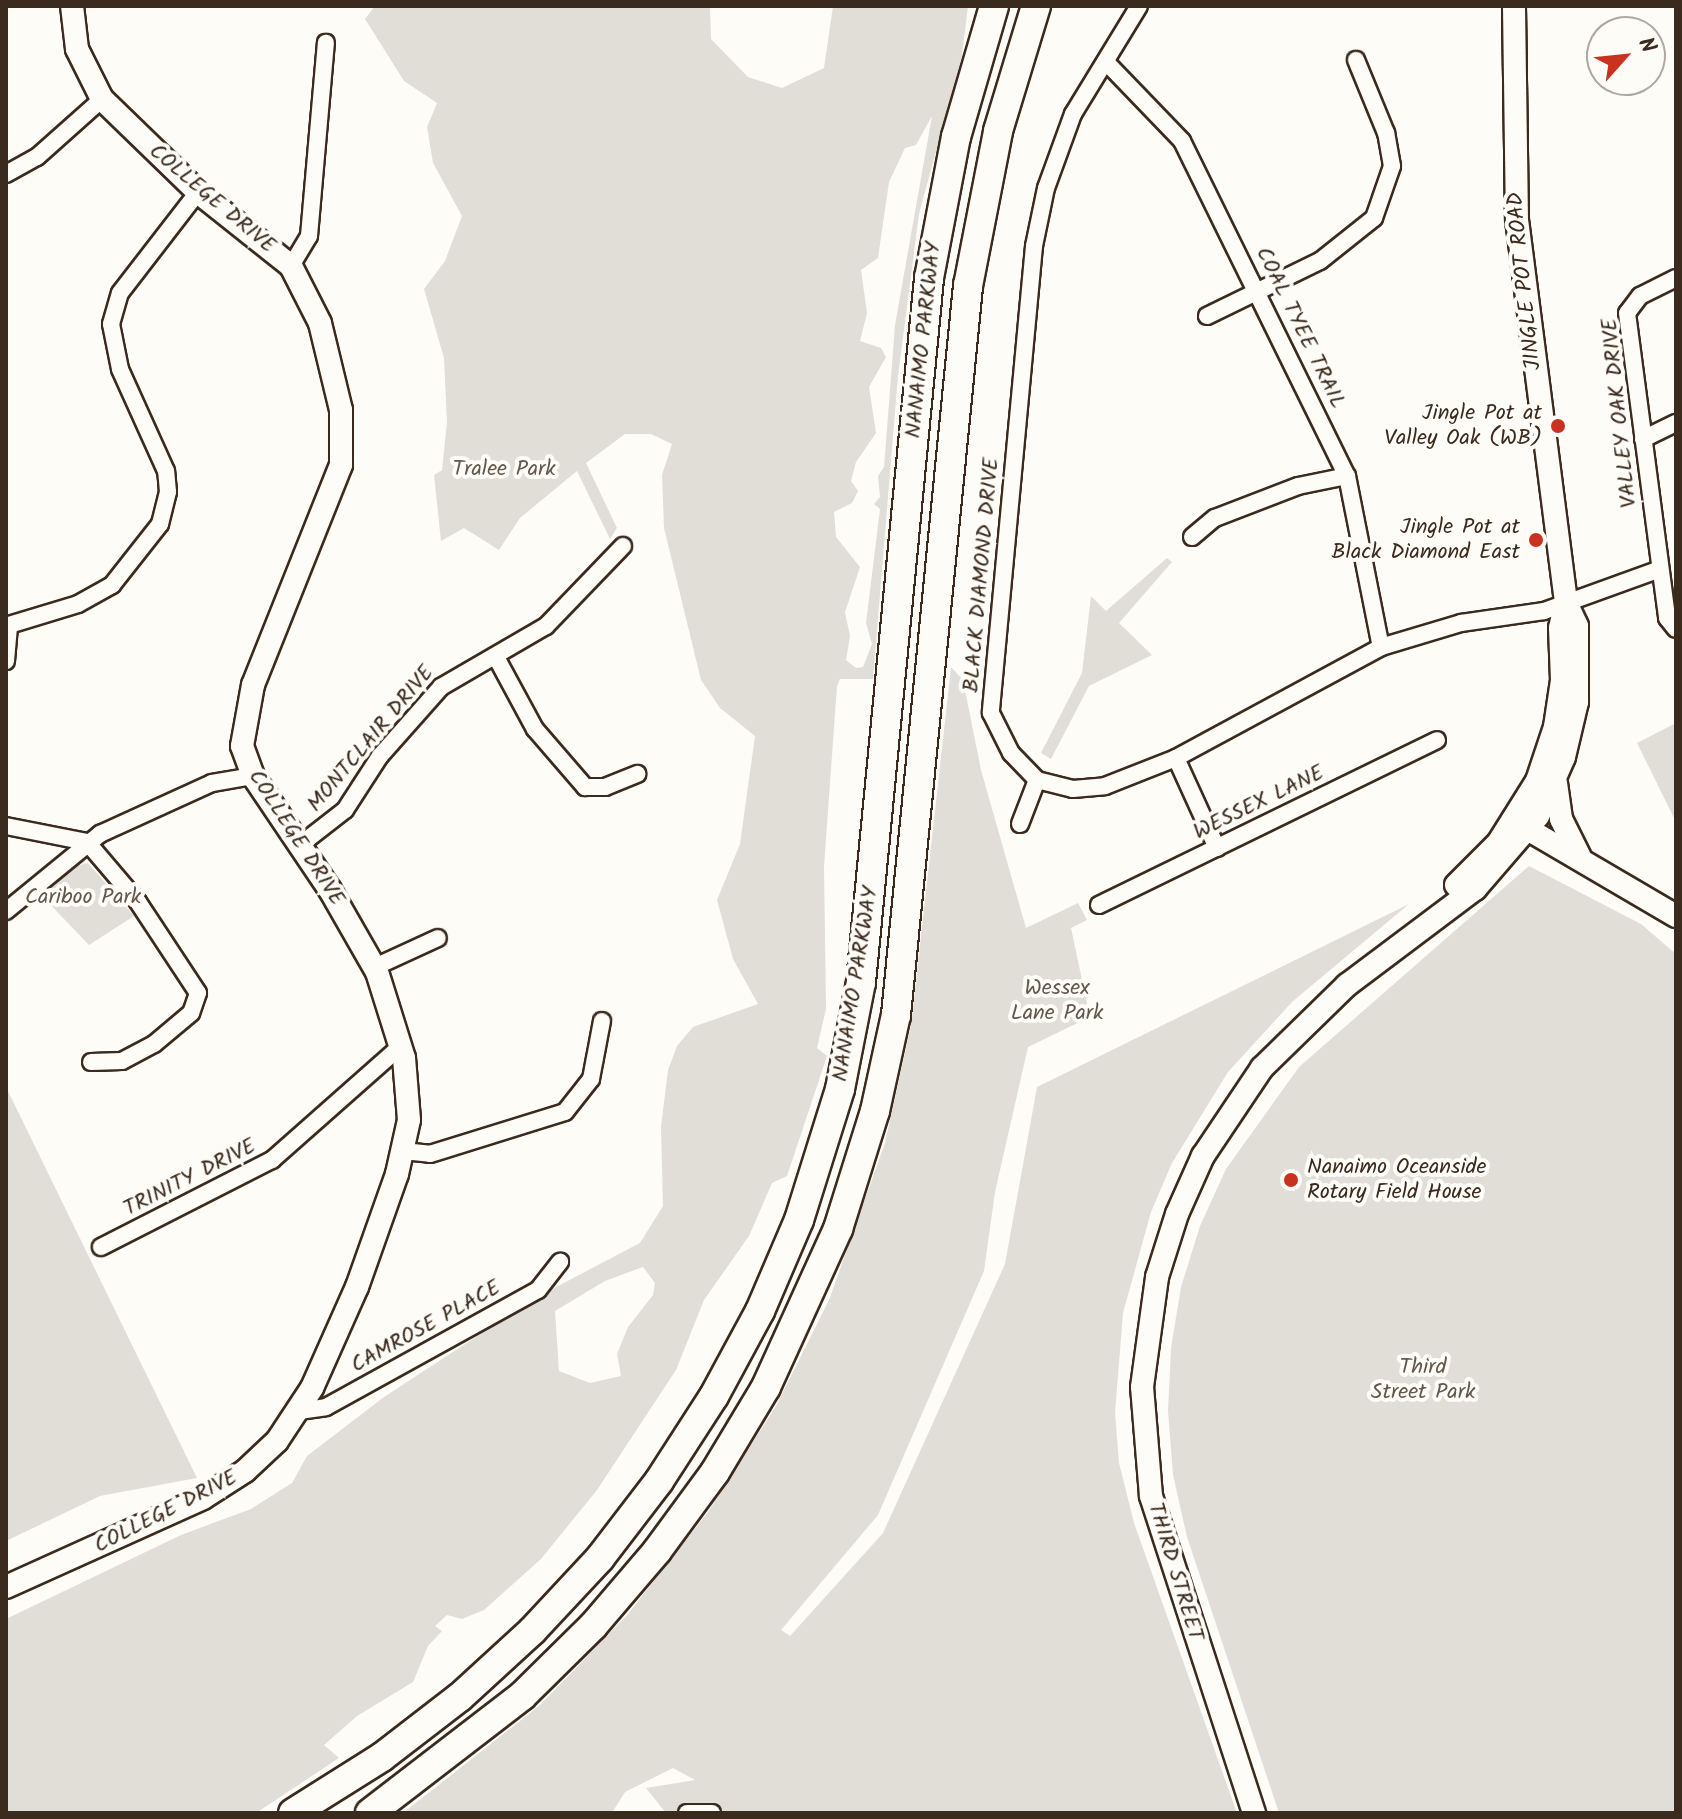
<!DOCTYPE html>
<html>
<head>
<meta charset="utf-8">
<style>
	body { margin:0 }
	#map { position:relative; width:1682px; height:1819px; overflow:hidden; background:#fdfcf7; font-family:Kalam,sans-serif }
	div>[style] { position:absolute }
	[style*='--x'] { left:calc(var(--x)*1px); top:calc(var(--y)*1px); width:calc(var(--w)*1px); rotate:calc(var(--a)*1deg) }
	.green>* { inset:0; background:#e1ded7 }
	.roads { filter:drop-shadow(2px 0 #3b2a1e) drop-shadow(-2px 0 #3b2a1e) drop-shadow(0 2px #3b2a1e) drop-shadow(0 -2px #3b2a1e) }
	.street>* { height:16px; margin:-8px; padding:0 8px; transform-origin:8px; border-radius:8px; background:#fdfcf7 }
	.secondary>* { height:22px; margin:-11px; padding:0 11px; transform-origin:11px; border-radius:11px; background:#fdfcf7 }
	.highway>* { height:28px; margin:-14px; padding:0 14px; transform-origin:14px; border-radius:14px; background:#fdfcf7 }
	.dots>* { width:22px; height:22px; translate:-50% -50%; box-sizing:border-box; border:4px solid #fdfcf7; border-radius:50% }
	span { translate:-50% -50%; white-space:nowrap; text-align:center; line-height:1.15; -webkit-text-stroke:8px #fdfcf7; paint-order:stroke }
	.street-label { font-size:22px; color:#3b2a1e }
	.poi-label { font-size:22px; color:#3b2a1e }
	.right { translate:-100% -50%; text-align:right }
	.left { translate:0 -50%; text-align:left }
	.park-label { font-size:22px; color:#64574c }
	.frame { position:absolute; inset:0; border:8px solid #3b2a1e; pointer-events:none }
	.north { position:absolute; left:1586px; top:16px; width:80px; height:80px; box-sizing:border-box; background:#fdfcf7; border:2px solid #afa8a0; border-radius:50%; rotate:63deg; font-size:22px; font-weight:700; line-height:32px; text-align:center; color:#3b2a1e }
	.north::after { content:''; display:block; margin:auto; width:28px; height:36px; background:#c8321e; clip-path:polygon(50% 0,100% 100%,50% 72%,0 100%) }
</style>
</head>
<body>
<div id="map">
	<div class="green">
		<i style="clip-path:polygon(evenodd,375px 6px,710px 6px,711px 39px,748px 77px,782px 88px,824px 68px,833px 6px,968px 6px,962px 55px,919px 214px,898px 376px,873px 679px,840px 679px,837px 686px,824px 867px,826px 1009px,817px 1048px,827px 1056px,787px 1176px,772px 1183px,749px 1236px,704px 1300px,676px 1370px,597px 1490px,541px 1559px,484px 1610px,462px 1619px,447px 1615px,435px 1626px,442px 1631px,428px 1646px,413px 1682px,357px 1716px,324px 1745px,339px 1758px,256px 1813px,6px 1813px,6px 1619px,181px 1535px,251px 1509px,292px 1483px,307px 1456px,384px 1397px,537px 1297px,640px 1243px,663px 1206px,661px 1127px,668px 1070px,677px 1046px,693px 1027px,758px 1004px,733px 959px,717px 900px,740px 844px,755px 736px,720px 708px,701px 680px,664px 528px,662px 475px,672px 444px,651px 434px,625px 434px,586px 463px,617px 528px,610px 539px,577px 471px,520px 518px,499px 550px,464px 528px,441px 541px,434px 475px,442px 470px,447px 422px,444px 358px,424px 289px,445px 261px,462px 216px,433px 163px,427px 127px,437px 103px,404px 81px,365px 19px,375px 6px,932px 116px,895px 325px,884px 467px,878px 476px,880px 497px,874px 504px,880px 509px,866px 623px,872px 644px,863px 667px,856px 668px,846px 660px,850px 636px,845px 612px,860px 567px,836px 537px,834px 512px,852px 503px,858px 491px,851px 481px,856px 462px,876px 433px,869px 387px,886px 357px,881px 348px,860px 341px,867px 313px,861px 270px,878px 258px,889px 182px,905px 148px,916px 145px,932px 116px,375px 6px,643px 1267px,655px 1283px,653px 1295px,628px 1327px,617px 1354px,621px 1376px,590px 1383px,559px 1371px,555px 1311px,605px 1281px,643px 1267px)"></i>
		<i style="clip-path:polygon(1167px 558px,1172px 562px,1119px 623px,1152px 655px,1089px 686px,1051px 759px,1041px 753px,1082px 673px,1091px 596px,1106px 611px)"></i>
		<i style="clip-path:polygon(951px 667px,963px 680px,981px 770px,1026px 928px,1078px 903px,1087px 920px,1071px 928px,1090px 1017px,1028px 1047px,995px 1192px,984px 1271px,878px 1515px,781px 1630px,790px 1636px,883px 1533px,1005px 1264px,1037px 1087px,1409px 904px,1292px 1002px,1228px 1072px,1172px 1163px,1151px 1212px,1123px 1313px,1115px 1413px,1119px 1463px,1134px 1523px,1237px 1813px,726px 1813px,705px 1805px,666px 1813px,646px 1788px,695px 1780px,673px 1768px,625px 1792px,612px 1813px,403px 1813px,540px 1705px,628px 1614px,708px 1512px,776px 1406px,829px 1300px,885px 1143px,911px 1026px)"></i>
		<i style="clip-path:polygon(1676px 723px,1676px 822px,1637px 743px)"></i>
		<i style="clip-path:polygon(88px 863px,134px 916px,89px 945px,42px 896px,76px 866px)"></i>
		<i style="clip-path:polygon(1529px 866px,1641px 924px,1676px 954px,1676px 1813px,1279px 1813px,1187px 1537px,1173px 1475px,1168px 1411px,1171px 1348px,1181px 1287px,1200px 1226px,1226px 1169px,1299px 1067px)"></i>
		<i style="clip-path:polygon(6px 1087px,197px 1478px,100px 1496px,6px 1541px)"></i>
	</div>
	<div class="roads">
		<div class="street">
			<i style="--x:1139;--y:6;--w:127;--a:121.4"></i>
			<i style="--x:1073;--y:114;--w:79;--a:110"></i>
			<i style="--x:1046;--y:188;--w:59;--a:101.7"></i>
			<i style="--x:1034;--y:246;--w:469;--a:95.3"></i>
			<i style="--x:991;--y:713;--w:45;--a:63.4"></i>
			<i style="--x:1011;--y:753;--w:37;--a:46"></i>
			<i style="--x:1037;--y:780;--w:37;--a:14"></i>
			<i style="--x:1073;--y:789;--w:32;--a:-5"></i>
			<i style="--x:1105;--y:786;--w:76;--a:-21.5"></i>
			<i style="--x:1176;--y:758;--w:233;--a:-28.4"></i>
			<i style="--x:1381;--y:647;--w:84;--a:-16.7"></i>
			<i style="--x:1461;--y:623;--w:84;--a:-8.2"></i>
			<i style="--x:1544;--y:611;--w:123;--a:-19.9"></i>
			<i style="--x:1107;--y:63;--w:108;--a:46.1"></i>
			<i style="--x:1182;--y:141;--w:373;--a:63.8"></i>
			<i style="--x:1347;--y:476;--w:174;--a:78.8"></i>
			<i style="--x:6;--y:174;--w:35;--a:-29"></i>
			<i style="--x:37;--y:157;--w:87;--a:-41.7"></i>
			<i style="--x:291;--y:266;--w:35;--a:-59"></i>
			<i style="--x:309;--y:236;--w:194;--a:-85"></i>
			<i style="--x:1676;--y:278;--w:40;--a:153.4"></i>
			<i style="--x:1640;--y:296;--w:21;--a:127"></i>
			<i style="--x:1627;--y:313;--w:308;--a:82.5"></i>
			<i style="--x:1667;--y:618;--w:14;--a:51"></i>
			<i style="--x:1207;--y:316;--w:126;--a:-26"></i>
			<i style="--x:1320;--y:261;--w:69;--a:-38.5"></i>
			<i style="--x:1374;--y:218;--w:55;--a:-70.9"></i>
			<i style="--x:1392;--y:166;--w:34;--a:-100"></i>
			<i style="--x:1386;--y:133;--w:79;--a:-112.3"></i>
			<i style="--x:1643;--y:439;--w:37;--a:-26"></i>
			<i style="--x:1192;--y:537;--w:30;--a:-40"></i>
			<i style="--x:1215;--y:518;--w:89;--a:-21.1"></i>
			<i style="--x:1298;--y:486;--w:50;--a:-11.5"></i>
			<i style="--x:496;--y:657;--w:82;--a:61.6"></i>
			<i style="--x:535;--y:729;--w:77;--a:49.2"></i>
			<i style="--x:585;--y:787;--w:20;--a:0"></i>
			<i style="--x:605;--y:787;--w:35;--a:-22"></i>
			<i style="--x:6;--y:661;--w:36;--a:-85"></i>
			<i style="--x:9;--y:625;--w:72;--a:-16.9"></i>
			<i style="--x:78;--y:604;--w:39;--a:-29"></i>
			<i style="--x:112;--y:585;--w:78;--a:-51.8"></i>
			<i style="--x:160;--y:524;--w:33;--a:-76"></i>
			<i style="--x:168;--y:492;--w:21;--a:-95"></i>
			<i style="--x:166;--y:471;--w:112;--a:-114.3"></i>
			<i style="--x:120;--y:369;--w:46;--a:-101.3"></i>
			<i style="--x:111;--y:324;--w:32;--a:-74"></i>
			<i style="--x:120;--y:293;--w:128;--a:-52.3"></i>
			<i style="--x:1176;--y:758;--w:99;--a:65.5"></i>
			<i style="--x:1020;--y:824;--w:47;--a:-68.9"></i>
			<i style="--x:6;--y:826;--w:83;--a:11.2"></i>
			<i style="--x:87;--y:842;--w:79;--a:49.6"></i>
			<i style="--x:138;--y:902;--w:109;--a:56.6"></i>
			<i style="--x:198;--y:993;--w:21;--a:109"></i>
			<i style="--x:191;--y:1013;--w:48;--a:140"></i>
			<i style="--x:154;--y:1044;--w:36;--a:152"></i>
			<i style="--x:122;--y:1061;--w:31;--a:178"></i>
			<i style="--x:300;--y:845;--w:57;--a:-37.9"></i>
			<i style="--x:345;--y:810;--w:64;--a:-57.1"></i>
			<i style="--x:380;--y:756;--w:92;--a:-48.5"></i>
			<i style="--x:441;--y:687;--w:121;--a:-30.2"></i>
			<i style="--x:546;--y:626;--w:111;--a:-46.1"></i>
			<i style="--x:1099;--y:905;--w:376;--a:-26"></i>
			<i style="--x:6;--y:911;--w:122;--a:-39.3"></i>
			<i style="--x:100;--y:834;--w:123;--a:-24.5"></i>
			<i style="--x:212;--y:783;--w:42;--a:-9.7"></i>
			<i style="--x:375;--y:967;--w:69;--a:-24.7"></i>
			<i style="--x:403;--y:1151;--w:27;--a:6"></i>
			<i style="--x:430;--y:1154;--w:141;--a:-17.3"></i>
			<i style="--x:565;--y:1112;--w:42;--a:-51.8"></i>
			<i style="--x:591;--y:1079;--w:59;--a:-79.3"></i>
			<i style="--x:101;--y:1247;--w:192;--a:-27"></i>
			<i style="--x:272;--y:1160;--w:172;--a:-41.5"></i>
			<i style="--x:299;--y:1411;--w:27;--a:-8"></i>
			<i style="--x:326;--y:1407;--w:242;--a:-28.9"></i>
			<i style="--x:538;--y:1290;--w:36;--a:-52"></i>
			<i style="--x:687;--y:1813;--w:25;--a:0"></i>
		</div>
		<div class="secondary">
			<i style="--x:1556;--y:783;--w:36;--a:82"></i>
			<i style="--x:1561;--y:819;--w:42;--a:63.4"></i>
			<i style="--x:1519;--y:824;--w:182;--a:30.4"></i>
			<i style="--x:1456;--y:885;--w:59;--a:-45"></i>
			<i style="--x:1498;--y:843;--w:73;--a:-57.8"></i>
			<i style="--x:1537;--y:781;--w:57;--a:-71.6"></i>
			<i style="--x:1555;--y:727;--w:48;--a:-81.5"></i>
			<i style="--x:1562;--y:680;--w:52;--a:-92.2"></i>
			<i style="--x:1560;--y:628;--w:27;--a:-77"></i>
			<i style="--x:1566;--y:602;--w:383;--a:-97.3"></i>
			<i style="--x:1517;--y:222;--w:216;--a:-90.8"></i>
			<i style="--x:6;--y:1587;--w:216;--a:-24.3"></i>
			<i style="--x:203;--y:1498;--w:50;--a:-32.7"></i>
			<i style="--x:245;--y:1471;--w:44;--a:-43.2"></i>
			<i style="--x:277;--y:1441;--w:64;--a:-56.6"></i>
			<i style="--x:312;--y:1388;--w:111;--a:-66"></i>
			<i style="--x:357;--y:1287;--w:120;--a:-70.5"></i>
			<i style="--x:397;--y:1174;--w:55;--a:-77.5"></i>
			<i style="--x:409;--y:1120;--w:62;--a:-94.6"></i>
			<i style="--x:404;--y:1058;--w:90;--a:-107.4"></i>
			<i style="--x:377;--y:972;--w:95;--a:-119.8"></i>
			<i style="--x:330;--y:890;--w:138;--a:-124"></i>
			<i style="--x:253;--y:776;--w:32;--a:-110"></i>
			<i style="--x:242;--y:746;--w:62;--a:-79.8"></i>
			<i style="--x:253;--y:685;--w:237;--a:-68.2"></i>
			<i style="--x:341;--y:465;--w:55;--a:-90"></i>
			<i style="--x:341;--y:410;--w:89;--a:-103.6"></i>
			<i style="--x:320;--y:323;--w:64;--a:-117"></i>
			<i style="--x:291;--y:266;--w:119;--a:-141.5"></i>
			<i style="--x:198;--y:192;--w:134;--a:-135.9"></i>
			<i style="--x:102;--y:99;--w:56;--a:-116.6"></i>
			<i style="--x:77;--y:49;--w:43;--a:-96.6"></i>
			<i style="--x:1254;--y:1813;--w:333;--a:-108"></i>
			<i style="--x:1151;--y:1496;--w:109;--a:-94.7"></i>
			<i style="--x:1142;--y:1387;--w:111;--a:-82.2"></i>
			<i style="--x:1157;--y:1277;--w:66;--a:-72.4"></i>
			<i style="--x:1177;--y:1214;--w:64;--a:-65.9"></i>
			<i style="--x:1203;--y:1156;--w:106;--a:-56.2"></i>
			<i style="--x:1262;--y:1068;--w:119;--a:-44.3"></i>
			<i style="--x:1347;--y:985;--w:160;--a:-36.9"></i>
			<i style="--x:1475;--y:889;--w:96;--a:-49.2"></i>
			<i style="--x:1538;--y:816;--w:64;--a:-66.2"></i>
			<i style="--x:1564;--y:757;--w:57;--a:-76.7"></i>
			<i style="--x:1577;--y:702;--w:76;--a:-90"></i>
			<i style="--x:1577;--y:626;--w:26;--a:-115"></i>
		</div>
		<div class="highway">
			<i style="--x:293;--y:1813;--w:105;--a:-32.2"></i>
			<i style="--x:382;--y:1757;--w:98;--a:-37.6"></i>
			<i style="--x:460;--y:1697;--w:98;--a:-42.5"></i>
			<i style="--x:532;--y:1631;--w:100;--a:-47"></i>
			<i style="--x:600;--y:1558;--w:97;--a:-52.5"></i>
			<i style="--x:659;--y:1481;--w:101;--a:-57.1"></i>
			<i style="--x:714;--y:1396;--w:97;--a:-61.6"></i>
			<i style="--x:760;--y:1311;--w:99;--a:-66.8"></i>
			<i style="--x:799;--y:1220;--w:137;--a:-72.6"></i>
			<i style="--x:840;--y:1089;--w:109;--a:-78.9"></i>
			<i style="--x:861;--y:982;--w:707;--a:-84.48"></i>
			<i style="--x:929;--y:278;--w:144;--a:-79.2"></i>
			<i style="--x:956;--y:137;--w:136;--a:-73.8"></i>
			<i style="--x:370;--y:1813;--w:192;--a:-37.6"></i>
			<i style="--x:522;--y:1696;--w:100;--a:-44.6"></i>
			<i style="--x:593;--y:1626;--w:99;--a:-49.5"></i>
			<i style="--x:657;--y:1551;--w:98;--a:-53.7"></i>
			<i style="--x:715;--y:1472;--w:99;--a:-59"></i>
			<i style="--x:766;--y:1387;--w:174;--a:-65.5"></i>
			<i style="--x:838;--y:1229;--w:124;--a:-72.6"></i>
			<i style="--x:875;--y:1111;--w:98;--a:-77.7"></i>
			<i style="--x:896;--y:1015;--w:733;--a:-84.36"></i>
			<i style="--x:968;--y:286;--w:158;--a:-79"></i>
			<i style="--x:998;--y:131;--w:131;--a:-73.1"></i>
		</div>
	</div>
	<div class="dots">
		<i style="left:1558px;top:426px;background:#c8321e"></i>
		<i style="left:1536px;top:540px;background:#c8321e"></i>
		<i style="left:1291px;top:1180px;background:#c8321e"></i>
	</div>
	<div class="street-label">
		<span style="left:212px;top:199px;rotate:40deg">COLLEGE DRIVE</span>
		<span style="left:1525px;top:281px;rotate:-96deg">JINGLE POT ROAD</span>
		<span style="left:1300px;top:328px;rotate:64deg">COAL TYEE TRAIL</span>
		<span style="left:924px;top:340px;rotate:-84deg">NANAIMO PARKWAY</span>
		<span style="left:1620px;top:413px;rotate:-96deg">VALLEY OAK DRIVE</span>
		<span style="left:982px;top:575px;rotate:-85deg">BLACK DIAMOND DRIVE</span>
		<span style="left:371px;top:739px;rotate:-50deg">MONTCLAIR DRIVE</span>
		<span style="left:1259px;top:803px;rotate:-26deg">WESSEX LANE</span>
		<span style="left:296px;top:838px;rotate:57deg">COLLEGE DRIVE</span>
		<span style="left:856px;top:984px;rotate:-81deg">NANAIMO PARKWAY</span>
		<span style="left:190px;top:1178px;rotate:-27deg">TRINITY DRIVE</span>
		<span style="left:426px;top:1327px;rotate:-29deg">CAMROSE PLACE</span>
		<span style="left:166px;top:1512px;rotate:-27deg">COLLEGE DRIVE</span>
		<span style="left:1175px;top:1572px;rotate:73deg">THIRD STREET</span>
	</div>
	<div class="poi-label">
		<span class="right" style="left:1542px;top:426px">Jingle Pot at<br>Valley Oak (WB)</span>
		<span class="right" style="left:1520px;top:540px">Jingle Pot at<br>Black Diamond East</span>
		<span class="left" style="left:1307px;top:1180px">Nanaimo Oceanside<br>Rotary Field House</span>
	</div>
	<div class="park-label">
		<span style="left:504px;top:470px">Tralee Park</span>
		<span style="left:83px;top:898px">Cariboo Park</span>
		<span style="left:1057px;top:1001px">Wessex<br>Lane Park</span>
		<span style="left:1423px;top:1380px">Third<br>Street Park</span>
	</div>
	<div class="frame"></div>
	<div class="north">N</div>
</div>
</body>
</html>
